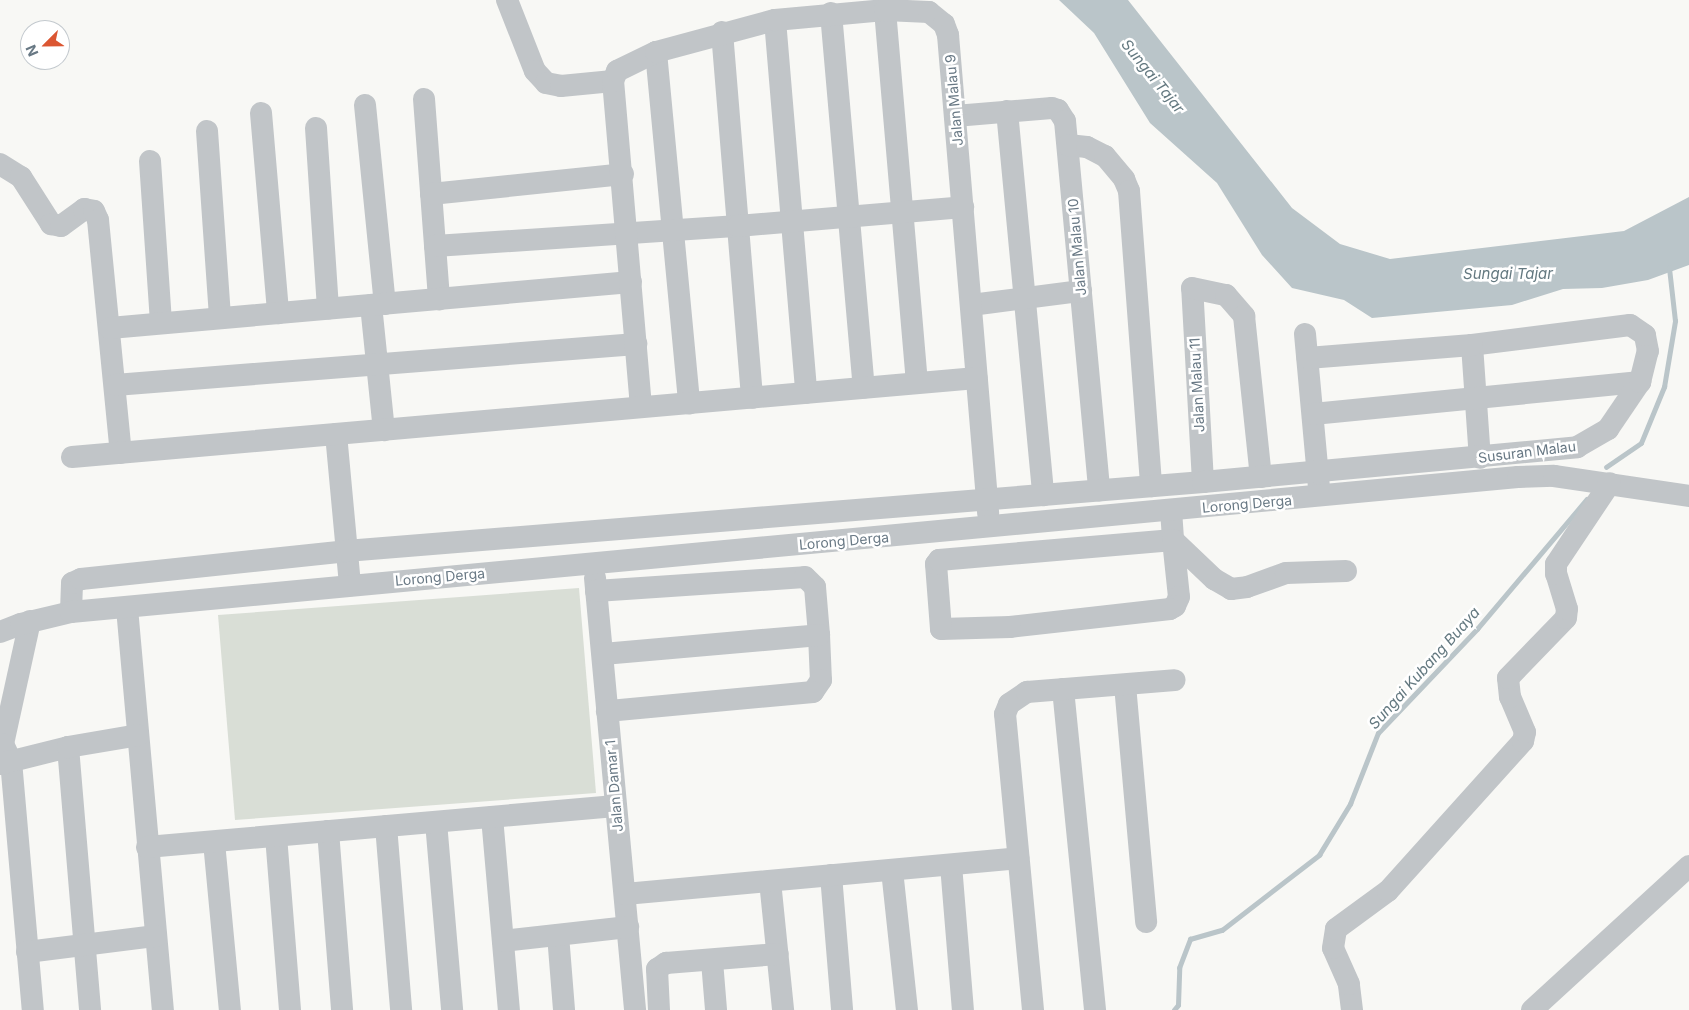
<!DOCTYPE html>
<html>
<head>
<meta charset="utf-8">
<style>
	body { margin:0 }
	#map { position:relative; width:1689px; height:1010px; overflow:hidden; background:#f8f8f5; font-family:Inter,sans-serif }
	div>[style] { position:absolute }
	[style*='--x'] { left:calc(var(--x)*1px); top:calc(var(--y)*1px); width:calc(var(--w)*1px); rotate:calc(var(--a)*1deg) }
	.green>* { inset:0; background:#d9ded6 }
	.water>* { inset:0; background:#bac5c9 }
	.stream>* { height:4.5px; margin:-2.25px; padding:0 2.25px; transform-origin:2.25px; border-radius:2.25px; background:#bac5c9 }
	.minor>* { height:22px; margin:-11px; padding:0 11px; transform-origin:11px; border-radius:11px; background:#c1c5c8 }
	span { translate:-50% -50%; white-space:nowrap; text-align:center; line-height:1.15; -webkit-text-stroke:5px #fff; paint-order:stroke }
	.street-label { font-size:14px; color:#687884 }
	.water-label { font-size:15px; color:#647980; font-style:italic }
	.north { position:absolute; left:20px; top:20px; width:50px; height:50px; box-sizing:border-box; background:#fff; border:1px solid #c3c9ce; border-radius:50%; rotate:247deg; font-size:14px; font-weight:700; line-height:20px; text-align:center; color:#687884 }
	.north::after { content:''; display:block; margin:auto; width:18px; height:22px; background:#db5632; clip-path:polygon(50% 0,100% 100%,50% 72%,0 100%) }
</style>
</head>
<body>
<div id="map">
	<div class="green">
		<i style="clip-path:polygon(579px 588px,596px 793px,235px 820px,218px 615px)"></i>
	</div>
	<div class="water">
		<i style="clip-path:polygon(1059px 0,1128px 0,1292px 208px,1340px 244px,1390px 259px,1624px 231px,1689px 197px,1689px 265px,1648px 280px,1602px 288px,1563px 289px,1512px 305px,1372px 318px,1344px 300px,1292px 288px,1262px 255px,1217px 183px,1150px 123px,1094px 33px)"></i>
	</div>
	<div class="stream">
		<i style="--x:1606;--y:467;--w:42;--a:-34.4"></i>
		<i style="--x:1641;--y:443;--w:61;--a:-67.7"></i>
		<i style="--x:1664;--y:387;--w:67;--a:-80.5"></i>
		<i style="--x:1675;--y:321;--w:53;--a:-96.5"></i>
		<i style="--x:1174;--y:1010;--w:6;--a:-51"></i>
		<i style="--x:1178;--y:1005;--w:37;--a:-88"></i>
		<i style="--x:1179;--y:968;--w:31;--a:-69"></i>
		<i style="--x:1190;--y:939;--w:33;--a:-16"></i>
		<i style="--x:1222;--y:930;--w:123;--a:-37.7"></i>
		<i style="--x:1319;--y:855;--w:60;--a:-58.7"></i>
		<i style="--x:1350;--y:804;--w:76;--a:-68.5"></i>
		<i style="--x:1378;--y:733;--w:144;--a:-46.4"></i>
		<i style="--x:1477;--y:629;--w:170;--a:-49.8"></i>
	</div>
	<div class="minor">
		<i style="--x:507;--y:0;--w:76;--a:68.5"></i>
		<i style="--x:535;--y:71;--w:16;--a:47"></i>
		<i style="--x:546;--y:83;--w:15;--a:11"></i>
		<i style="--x:561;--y:86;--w:52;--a:-5.5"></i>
		<i style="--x:885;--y:10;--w:374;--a:85.1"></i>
		<i style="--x:831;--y:13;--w:376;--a:85"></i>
		<i style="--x:775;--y:20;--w:374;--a:85.2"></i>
		<i style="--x:722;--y:32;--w:367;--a:85.3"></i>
		<i style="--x:656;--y:52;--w:353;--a:84.6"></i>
		<i style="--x:424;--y:99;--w:201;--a:85.7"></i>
		<i style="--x:365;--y:105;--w:200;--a:84.3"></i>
		<i style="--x:1007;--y:111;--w:386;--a:84.6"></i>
		<i style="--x:261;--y:113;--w:201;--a:85.1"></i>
		<i style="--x:955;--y:116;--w:97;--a:-4.7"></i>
		<i style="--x:1052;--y:108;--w:6;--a:18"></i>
		<i style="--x:1058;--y:110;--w:13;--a:58"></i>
		<i style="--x:1065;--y:121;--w:371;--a:84.7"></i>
		<i style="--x:316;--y:128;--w:181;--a:86.2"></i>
		<i style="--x:207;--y:131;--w:187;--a:86"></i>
		<i style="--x:1068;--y:145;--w:19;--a:6"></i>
		<i style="--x:1087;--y:147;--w:20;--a:27"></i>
		<i style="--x:1105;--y:156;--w:30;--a:50"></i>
		<i style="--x:1124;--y:179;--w:13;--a:67"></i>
		<i style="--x:1129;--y:191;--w:296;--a:85.7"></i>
		<i style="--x:150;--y:161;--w:162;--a:86.1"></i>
		<i style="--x:0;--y:164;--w:25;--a:32"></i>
		<i style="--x:21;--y:177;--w:56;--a:57.4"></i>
		<i style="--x:51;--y:224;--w:10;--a:11"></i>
		<i style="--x:61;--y:226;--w:29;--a:-36"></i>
		<i style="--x:84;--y:209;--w:10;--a:11"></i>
		<i style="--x:94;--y:211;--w:10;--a:66"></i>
		<i style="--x:98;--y:220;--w:234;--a:84.4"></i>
		<i style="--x:431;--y:194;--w:193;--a:-5.9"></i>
		<i style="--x:435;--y:246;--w:304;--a:-3.8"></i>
		<i style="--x:738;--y:226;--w:226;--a:-4.8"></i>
		<i style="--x:371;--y:305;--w:126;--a:84.1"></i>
		<i style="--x:971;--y:305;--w:111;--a:-7.3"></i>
		<i style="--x:110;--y:328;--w:523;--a:-5.05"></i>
		<i style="--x:1305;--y:334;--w:154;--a:84.8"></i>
		<i style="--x:1472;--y:345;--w:113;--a:86"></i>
		<i style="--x:115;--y:385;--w:523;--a:-4.5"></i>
		<i style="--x:641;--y:407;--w:327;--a:-94.9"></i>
		<i style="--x:613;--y:81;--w:11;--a:-68"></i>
		<i style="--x:617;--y:71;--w:43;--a:-26"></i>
		<i style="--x:656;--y:52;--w:123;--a:-15.1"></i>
		<i style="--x:775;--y:20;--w:110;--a:-5.2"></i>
		<i style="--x:885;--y:10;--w:44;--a:2.6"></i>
		<i style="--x:929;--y:12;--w:19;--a:39"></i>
		<i style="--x:944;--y:24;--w:12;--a:70"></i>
		<i style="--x:948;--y:35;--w:480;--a:85.2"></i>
		<i style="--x:1313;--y:414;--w:329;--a:-5.6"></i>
		<i style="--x:336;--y:434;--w:152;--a:84.7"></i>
		<i style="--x:72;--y:457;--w:908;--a:-4.99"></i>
		<i style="--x:1203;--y:482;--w:194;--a:-93.2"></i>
		<i style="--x:1192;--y:288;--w:35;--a:12"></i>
		<i style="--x:1226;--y:295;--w:28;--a:49"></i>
		<i style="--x:1244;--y:316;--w:162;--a:84"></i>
		<i style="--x:1171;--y:510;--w:30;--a:86"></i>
		<i style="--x:1173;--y:540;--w:57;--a:84"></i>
		<i style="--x:1179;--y:597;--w:10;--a:114"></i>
		<i style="--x:1175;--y:606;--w:6;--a:149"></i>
		<i style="--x:1170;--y:609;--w:161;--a:173.6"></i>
		<i style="--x:1010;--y:627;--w:69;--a:178.3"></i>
		<i style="--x:941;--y:629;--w:65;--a:-94.4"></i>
		<i style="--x:936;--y:564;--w:5;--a:-53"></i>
		<i style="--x:939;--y:560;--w:235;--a:-4.9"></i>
		<i style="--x:1173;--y:540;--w:57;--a:43.6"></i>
		<i style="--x:1214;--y:579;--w:20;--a:30"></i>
		<i style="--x:1231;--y:589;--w:16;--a:-7"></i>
		<i style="--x:1247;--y:587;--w:41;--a:-19.7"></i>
		<i style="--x:1286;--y:573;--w:60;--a:-1.9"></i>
		<i style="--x:595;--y:578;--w:434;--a:84.7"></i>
		<i style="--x:596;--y:591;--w:209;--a:-3.8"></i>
		<i style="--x:805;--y:577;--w:14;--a:45"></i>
		<i style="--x:815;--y:587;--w:48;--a:85.2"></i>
		<i style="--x:819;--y:635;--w:45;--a:87.5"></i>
		<i style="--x:821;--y:680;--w:14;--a:124"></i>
		<i style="--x:813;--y:692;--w:207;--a:174.7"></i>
		<i style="--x:127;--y:608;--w:404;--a:84.9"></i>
		<i style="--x:71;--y:612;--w:29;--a:-88"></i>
		<i style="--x:72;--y:583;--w:10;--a:-24"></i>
		<i style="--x:81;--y:579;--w:266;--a:-6"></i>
		<i style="--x:346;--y:551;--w:860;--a:-4.6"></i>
		<i style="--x:1203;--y:482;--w:376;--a:-5.3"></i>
		<i style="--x:1577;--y:447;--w:36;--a:-30"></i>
		<i style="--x:1608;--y:429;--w:57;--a:-55.8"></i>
		<i style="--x:1640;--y:382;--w:32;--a:-76"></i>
		<i style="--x:1648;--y:351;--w:16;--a:-101"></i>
		<i style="--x:1645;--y:335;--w:18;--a:-146"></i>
		<i style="--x:1630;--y:325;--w:159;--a:172.8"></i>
		<i style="--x:1472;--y:345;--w:165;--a:175.5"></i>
		<i style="--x:30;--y:621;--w:126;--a:102.4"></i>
		<i style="--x:3;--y:744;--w:19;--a:65"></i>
		<i style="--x:11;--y:761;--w:250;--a:85"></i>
		<i style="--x:0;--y:632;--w:22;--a:-21"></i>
		<i style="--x:21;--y:624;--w:51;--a:-13.5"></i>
		<i style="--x:71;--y:612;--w:1453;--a:-5.33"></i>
		<i style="--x:1518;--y:477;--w:36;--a:-2"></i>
		<i style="--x:1554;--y:476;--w:136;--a:8.4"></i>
		<i style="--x:603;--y:654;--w:217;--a:-5"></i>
		<i style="--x:1125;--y:685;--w:238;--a:84.9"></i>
		<i style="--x:1063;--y:689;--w:323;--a:84.3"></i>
		<i style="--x:68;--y:747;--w:264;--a:85.2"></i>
		<i style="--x:0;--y:764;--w:70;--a:-14"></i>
		<i style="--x:68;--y:747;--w:71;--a:-9.7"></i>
		<i style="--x:492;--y:817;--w:194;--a:85"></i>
		<i style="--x:436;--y:822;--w:189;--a:85.1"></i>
		<i style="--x:386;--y:826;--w:185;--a:85.3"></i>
		<i style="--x:328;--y:831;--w:180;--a:85.5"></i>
		<i style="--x:276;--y:836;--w:175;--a:85.4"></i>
		<i style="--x:214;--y:842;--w:169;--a:84.6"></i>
		<i style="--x:147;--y:847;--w:470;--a:-5"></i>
		<i style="--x:951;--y:865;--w:145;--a:85.3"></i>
		<i style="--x:892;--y:870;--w:141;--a:83.9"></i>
		<i style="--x:831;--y:875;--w:135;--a:85.3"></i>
		<i style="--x:770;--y:881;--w:130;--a:84.2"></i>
		<i style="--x:625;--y:894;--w:395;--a:-5.2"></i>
		<i style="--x:558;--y:935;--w:75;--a:85.4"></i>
		<i style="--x:503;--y:941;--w:126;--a:-6.4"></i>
		<i style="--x:27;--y:952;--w:130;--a:-7.1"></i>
		<i style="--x:712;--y:961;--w:49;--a:85.3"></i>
		<i style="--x:659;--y:1010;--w:41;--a:-92.8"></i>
		<i style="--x:657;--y:969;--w:11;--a:-34"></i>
		<i style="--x:666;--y:963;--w:112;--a:-4.6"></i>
		<i style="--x:1033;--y:1010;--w:297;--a:-95.4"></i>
		<i style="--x:1005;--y:714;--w:11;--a:-68"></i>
		<i style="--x:1009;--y:704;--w:22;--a:-34"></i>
		<i style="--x:1027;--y:692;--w:148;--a:-4.6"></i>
		<i style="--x:1352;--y:1010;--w:26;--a:-97"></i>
		<i style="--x:1349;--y:984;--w:39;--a:-114"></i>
		<i style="--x:1333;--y:948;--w:19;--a:-81"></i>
		<i style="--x:1336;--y:929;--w:64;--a:-36.2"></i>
		<i style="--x:1388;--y:891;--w:202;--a:-48"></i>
		<i style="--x:1523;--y:741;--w:9;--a:-77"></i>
		<i style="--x:1525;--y:732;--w:38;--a:-113"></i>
		<i style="--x:1510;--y:697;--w:19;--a:-96"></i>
		<i style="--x:1508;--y:678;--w:83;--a:-46"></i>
		<i style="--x:1566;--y:618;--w:9;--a:-84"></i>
		<i style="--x:1567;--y:609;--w:37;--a:-107"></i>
		<i style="--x:1556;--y:574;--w:10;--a:-90"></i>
		<i style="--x:1556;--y:564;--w:97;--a:-56.3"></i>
		<i style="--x:1532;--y:1010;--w:213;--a:-42.5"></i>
	</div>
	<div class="street-label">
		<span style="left:954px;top:100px;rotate:-95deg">Jalan Malau 9</span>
		<span style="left:1077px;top:247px;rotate:-95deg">Jalan Malau 10</span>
		<span style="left:1197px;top:385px;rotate:-93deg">Jalan Malau 11</span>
		<span style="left:1527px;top:452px;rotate:-7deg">Susuran Malau</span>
		<span style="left:1247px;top:504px;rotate:-5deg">Lorong Derga</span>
		<span style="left:844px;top:541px;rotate:-5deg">Lorong Derga</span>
		<span style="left:440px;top:577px;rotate:-5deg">Lorong Derga</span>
		<span style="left:614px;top:786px;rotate:-95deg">Jalan Damar 1</span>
	</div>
	<div class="water-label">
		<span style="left:1153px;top:76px;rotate:51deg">Sungai Tajar</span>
		<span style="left:1508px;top:274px">Sungai Tajar</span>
		<span style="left:1424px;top:668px;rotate:-48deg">Sungai Kubang Buaya</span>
	</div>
	<div class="north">N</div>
</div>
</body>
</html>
